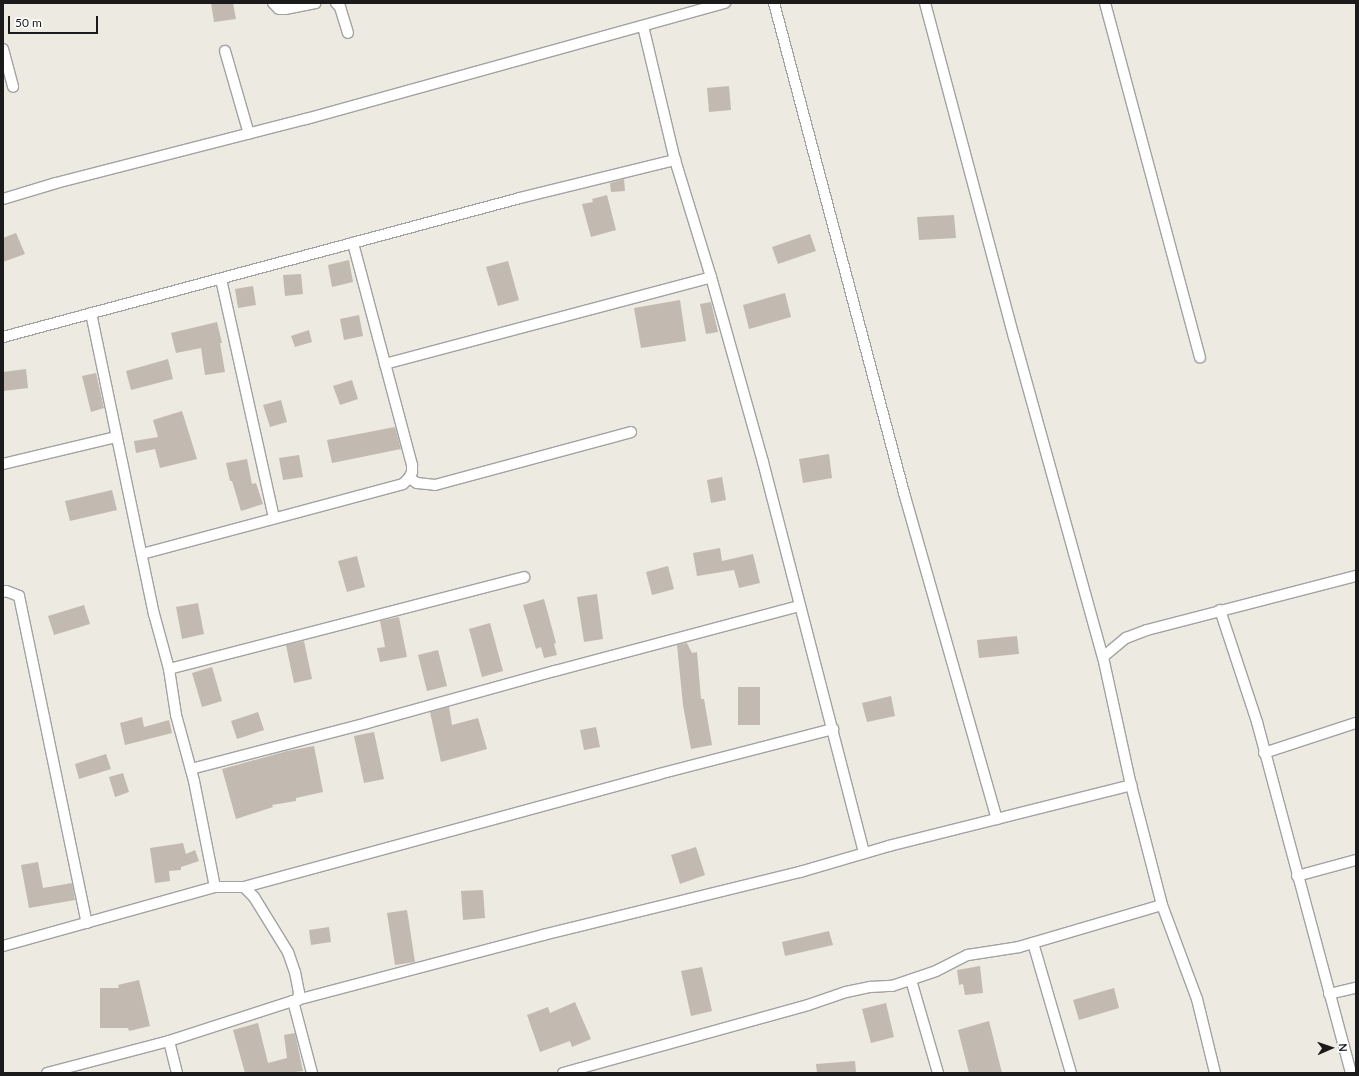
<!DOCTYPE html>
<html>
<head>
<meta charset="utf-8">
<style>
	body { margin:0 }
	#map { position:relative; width:1359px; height:1076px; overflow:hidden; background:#edeae1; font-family:Lato,sans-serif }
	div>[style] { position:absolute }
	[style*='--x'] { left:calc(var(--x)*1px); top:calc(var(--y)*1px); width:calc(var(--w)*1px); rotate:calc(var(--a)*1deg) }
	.building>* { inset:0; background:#c2b9b0 }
	.roads { filter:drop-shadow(1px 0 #a2a2a2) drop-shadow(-1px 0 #a2a2a2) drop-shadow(0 1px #a2a2a2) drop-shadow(0 -1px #a2a2a2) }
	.minor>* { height:10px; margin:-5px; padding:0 5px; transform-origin:5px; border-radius:5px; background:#fff }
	span { translate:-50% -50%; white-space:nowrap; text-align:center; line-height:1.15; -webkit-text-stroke:3.5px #fff; paint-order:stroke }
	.frame { position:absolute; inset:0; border:4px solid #1b1b1b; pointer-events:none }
	.north { position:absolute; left:1311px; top:1028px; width:40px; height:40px; -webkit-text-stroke:3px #fff; paint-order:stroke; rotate:88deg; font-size:11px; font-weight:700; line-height:16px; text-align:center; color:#1b1b1b }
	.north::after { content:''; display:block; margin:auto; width:14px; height:18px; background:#1b1b1b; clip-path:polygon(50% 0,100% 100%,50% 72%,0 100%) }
	.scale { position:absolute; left:8px; top:16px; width:90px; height:18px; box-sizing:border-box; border:2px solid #1b1b1b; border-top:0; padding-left:5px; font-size:12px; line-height:14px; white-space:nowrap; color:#1b1b1b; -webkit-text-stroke:3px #fff; paint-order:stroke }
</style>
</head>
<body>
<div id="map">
	<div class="building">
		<i style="clip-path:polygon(211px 3px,233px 3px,236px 19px,214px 22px)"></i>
		<i style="clip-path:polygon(729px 86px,731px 110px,709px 112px,707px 88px)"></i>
		<i style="clip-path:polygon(624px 179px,625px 191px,611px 192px,610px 183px)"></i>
		<i style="clip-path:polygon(607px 195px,616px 230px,591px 237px,582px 204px,593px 202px,592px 199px)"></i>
		<i style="clip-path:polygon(954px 215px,956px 238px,919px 240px,917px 217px)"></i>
		<i style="clip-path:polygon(16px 233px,25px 254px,3px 262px,3px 238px)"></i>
		<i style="clip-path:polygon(810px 234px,816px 251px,778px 264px,772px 247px)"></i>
		<i style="clip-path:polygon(349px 260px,353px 282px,332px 287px,328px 265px)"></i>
		<i style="clip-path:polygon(508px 261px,519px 300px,498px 306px,486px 267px)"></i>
		<i style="clip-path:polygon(301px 274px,303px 294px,285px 296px,283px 275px)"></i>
		<i style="clip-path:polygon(253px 286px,256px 305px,238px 308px,235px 289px)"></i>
		<i style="clip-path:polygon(785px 293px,791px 317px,749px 329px,743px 305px)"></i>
		<i style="clip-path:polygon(680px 300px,686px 341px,641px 348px,634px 308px)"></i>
		<i style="clip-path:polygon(711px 302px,718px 332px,706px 334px,700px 304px)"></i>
		<i style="clip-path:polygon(359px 315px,363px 336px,344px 340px,340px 319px)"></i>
		<i style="clip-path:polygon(217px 322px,222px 343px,220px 343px,225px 372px,205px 375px,201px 348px,176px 353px,171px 333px)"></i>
		<i style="clip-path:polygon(309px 330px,312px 342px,295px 347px,291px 336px)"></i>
		<i style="clip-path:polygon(168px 359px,173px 379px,131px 390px,126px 371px)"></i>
		<i style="clip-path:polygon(26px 369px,28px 388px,3px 391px,3px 372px)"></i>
		<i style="clip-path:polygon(96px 373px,104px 408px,91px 412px,82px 376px)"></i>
		<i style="clip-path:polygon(352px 380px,358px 399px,340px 405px,333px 386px)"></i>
		<i style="clip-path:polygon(281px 400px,287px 422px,270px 427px,263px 405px)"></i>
		<i style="clip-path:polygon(182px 411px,197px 459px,160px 468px,155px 449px,136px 453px,134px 441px,158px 437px,153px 420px)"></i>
		<i style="clip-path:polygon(395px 427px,401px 449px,332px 463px,327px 440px)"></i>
		<i style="clip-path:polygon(829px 454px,832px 478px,803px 483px,799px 459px)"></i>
		<i style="clip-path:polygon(299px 455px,303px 477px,283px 480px,279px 458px)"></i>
		<i style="clip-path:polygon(247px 459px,252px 484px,256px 483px,263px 504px,241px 511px,232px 481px,230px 481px,226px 463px)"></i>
		<i style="clip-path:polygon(722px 477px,726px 500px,711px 503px,707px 480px)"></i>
		<i style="clip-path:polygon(112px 490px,117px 510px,70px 521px,65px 501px)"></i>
		<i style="clip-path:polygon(720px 548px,722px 561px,753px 554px,760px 583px,739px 588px,734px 570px,697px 576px,693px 553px)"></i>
		<i style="clip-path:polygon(357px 556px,365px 587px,347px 592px,338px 561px)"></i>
		<i style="clip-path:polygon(668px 566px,674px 589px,652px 595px,646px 572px)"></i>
		<i style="clip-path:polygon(597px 594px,603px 639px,584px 642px,577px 597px)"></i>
		<i style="clip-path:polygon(544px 599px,556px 643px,554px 644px,557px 655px,544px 658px,541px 647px,536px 649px,523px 605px)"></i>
		<i style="clip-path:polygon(198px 603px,204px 634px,182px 639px,176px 607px)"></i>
		<i style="clip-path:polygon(84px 605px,90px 624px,54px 635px,48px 616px)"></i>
		<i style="clip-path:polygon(399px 617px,407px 657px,380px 662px,377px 648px,385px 647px,380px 621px)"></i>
		<i style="clip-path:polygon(490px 623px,503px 671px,482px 677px,469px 629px)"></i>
		<i style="clip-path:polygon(1017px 636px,1019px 654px,979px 658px,977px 640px)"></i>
		<i style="clip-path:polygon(304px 641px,312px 679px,294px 683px,286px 645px)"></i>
		<i style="clip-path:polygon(687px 643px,692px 653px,697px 652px,701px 699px,704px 699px,712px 745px,691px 749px,683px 705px,677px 645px)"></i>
		<i style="clip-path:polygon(438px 650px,447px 686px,427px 691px,418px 655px)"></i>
		<i style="clip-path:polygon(212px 667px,222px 701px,202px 707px,192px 673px)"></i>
		<i style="clip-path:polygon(738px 687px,760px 687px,760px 725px,738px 725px)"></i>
		<i style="clip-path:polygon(891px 696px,895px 716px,867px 722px,862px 703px)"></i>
		<i style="clip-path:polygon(449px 707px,452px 725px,478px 718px,487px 749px,441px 762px,430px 712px)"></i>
		<i style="clip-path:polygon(258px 712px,264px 730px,237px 739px,231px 721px)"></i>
		<i style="clip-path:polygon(142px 717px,144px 727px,169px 720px,172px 733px,125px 745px,120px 723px)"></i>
		<i style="clip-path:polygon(596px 727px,600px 747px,584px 750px,580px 730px)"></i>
		<i style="clip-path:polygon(374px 732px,384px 779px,364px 783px,354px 736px)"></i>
		<i style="clip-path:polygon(314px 746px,323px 792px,296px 798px,296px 801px,272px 805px,273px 807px,236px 819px,222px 769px,287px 751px)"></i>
		<i style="clip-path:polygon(106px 754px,111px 769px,79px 779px,75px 764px)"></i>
		<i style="clip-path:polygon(123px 773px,129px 792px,115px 797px,109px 777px)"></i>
		<i style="clip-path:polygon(183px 843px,186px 854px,195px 850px,199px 861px,181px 867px,181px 870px,169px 871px,170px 881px,155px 883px,150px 848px)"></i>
		<i style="clip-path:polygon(696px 847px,705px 875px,680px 884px,671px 855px)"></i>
		<i style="clip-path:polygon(38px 862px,43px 888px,72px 883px,75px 900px,29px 908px,21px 865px)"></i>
		<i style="clip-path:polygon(483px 890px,485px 918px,463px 920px,461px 891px)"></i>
		<i style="clip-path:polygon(407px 910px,415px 962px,395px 965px,387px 913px)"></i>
		<i style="clip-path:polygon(329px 927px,331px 942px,311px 945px,309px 930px)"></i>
		<i style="clip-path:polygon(829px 931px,833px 945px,785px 956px,782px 942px)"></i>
		<i style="clip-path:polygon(980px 966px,983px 993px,965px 995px,963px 984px,959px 985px,957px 970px)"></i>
		<i style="clip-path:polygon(702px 967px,712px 1011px,691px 1016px,681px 971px)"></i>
		<i style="clip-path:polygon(139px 980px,150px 1026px,129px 1031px,128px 1028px,100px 1028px,100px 988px,119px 988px,118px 985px)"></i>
		<i style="clip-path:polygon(1114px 988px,1119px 1008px,1079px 1020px,1073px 1000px)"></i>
		<i style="clip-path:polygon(575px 1002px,591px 1039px,572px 1047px,570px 1041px,540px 1052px,527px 1015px,548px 1007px,550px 1013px)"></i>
		<i style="clip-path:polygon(886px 1003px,894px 1037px,871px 1043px,862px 1009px)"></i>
		<i style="clip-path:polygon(989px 1021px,1002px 1073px,969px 1073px,958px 1030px)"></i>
		<i style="clip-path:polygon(258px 1023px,268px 1063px,287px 1058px,284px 1035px,295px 1033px,303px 1071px,288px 1073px,245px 1073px,233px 1030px)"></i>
		<i style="clip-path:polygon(855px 1061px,856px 1072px,817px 1073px,816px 1064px)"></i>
	</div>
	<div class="roads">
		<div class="minor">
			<i style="--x:273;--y:3;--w:8;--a:45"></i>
			<i style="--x:279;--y:9;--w:6;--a:0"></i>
			<i style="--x:285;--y:9;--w:31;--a:-11"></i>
			<i style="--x:336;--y:3;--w:6;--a:45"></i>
			<i style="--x:340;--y:7;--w:27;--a:73"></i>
			<i style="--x:774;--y:3;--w:507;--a:75.14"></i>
			<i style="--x:904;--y:493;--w:339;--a:74.1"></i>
			<i style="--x:925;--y:3;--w:346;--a:75.1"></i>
			<i style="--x:1014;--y:337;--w:332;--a:74.5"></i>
			<i style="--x:1103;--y:657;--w:131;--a:77.7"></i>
			<i style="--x:1131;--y:785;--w:124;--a:75.5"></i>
			<i style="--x:1162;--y:905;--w:100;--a:69.6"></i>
			<i style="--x:1197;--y:999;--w:76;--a:76.3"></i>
			<i style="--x:1105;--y:3;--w:367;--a:75"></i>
			<i style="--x:643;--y:26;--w:138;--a:76.6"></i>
			<i style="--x:675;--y:160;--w:122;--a:72.9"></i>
			<i style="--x:711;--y:277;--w:192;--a:74.3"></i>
			<i style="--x:763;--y:462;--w:404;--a:75.5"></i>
			<i style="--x:3;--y:49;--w:39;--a:75"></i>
			<i style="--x:225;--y:51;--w:86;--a:73.9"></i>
			<i style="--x:3;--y:199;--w:55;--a:-16.8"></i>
			<i style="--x:56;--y:183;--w:258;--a:-14.4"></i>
			<i style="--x:306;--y:119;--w:435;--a:-15.5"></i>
			<i style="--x:221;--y:279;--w:245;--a:77.5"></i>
			<i style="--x:91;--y:313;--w:308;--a:78.2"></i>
			<i style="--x:154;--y:614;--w:57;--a:74.7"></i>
			<i style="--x:169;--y:669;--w:47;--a:81.3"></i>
			<i style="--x:176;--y:715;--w:68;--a:74.7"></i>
			<i style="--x:194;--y:781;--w:108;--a:78.8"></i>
			<i style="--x:3;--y:337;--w:535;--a:-15.05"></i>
			<i style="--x:520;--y:198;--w:160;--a:-13.8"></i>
			<i style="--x:385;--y:364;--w:337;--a:-14.9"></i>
			<i style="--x:3;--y:464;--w:116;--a:-13.4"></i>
			<i style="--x:409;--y:478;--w:9;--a:32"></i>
			<i style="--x:417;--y:483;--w:18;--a:6"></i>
			<i style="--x:435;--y:485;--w:203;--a:-15.1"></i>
			<i style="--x:142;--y:554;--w:270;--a:-15"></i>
			<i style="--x:403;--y:484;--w:8;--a:-45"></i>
			<i style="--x:409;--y:478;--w:7;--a:-63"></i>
			<i style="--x:412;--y:472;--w:7;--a:-90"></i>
			<i style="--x:412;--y:465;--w:230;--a:-104.9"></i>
			<i style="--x:3;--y:592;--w:3;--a:-18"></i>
			<i style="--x:6;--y:591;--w:14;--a:21"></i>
			<i style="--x:19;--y:596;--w:334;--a:78.3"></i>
			<i style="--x:1220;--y:610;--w:118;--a:71.7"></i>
			<i style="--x:1257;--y:722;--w:363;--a:75"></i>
			<i style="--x:1103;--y:657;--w:30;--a:-40"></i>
			<i style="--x:1126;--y:638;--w:22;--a:-21"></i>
			<i style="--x:1147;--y:630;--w:216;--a:-14.5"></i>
			<i style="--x:169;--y:669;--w:367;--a:-14.5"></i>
			<i style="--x:1264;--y:753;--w:97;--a:-18.1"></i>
			<i style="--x:191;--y:769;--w:182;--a:-14.6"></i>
			<i style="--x:367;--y:723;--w:195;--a:-15.5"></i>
			<i style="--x:555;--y:671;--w:253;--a:-14.9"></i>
			<i style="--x:1297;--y:876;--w:61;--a:-15.2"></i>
			<i style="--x:244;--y:887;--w:14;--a:45"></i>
			<i style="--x:254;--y:897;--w:65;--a:58.3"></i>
			<i style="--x:288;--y:952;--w:21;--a:71"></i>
			<i style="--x:295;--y:972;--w:20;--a:79"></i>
			<i style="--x:299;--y:992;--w:8;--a:97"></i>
			<i style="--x:298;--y:1000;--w:5;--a:169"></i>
			<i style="--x:293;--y:1001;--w:74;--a:75.2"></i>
			<i style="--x:1033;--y:943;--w:135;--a:73.7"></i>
			<i style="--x:3;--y:946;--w:220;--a:-15.6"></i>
			<i style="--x:215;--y:887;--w:29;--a:0"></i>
			<i style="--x:244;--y:887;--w:430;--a:-15.2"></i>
			<i style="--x:659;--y:774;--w:180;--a:-14.5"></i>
			<i style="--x:911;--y:980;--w:97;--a:73.8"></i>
			<i style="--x:1329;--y:994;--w:28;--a:-13"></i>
			<i style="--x:169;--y:1041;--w:33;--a:76"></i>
			<i style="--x:47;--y:1073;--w:126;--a:-14.7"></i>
			<i style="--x:169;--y:1041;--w:130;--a:-17.9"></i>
			<i style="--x:293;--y:1001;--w:259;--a:-14.8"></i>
			<i style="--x:543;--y:935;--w:265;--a:-13.8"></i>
			<i style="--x:800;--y:872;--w:93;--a:-16.3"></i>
			<i style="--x:889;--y:846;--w:250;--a:-14.1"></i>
			<i style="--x:563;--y:1073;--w:254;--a:-15.5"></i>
			<i style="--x:808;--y:1005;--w:40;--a:-18.9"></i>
			<i style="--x:846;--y:992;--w:25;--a:-12"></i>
			<i style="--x:870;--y:987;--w:22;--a:-3"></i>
			<i style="--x:892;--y:986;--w:46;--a:-18.8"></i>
			<i style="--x:936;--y:971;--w:36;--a:-27"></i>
			<i style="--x:968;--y:955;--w:52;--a:-8.9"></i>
			<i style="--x:1019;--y:947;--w:149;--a:-16.4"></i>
		</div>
	</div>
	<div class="frame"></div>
	<div class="north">N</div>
	<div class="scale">50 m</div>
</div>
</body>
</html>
